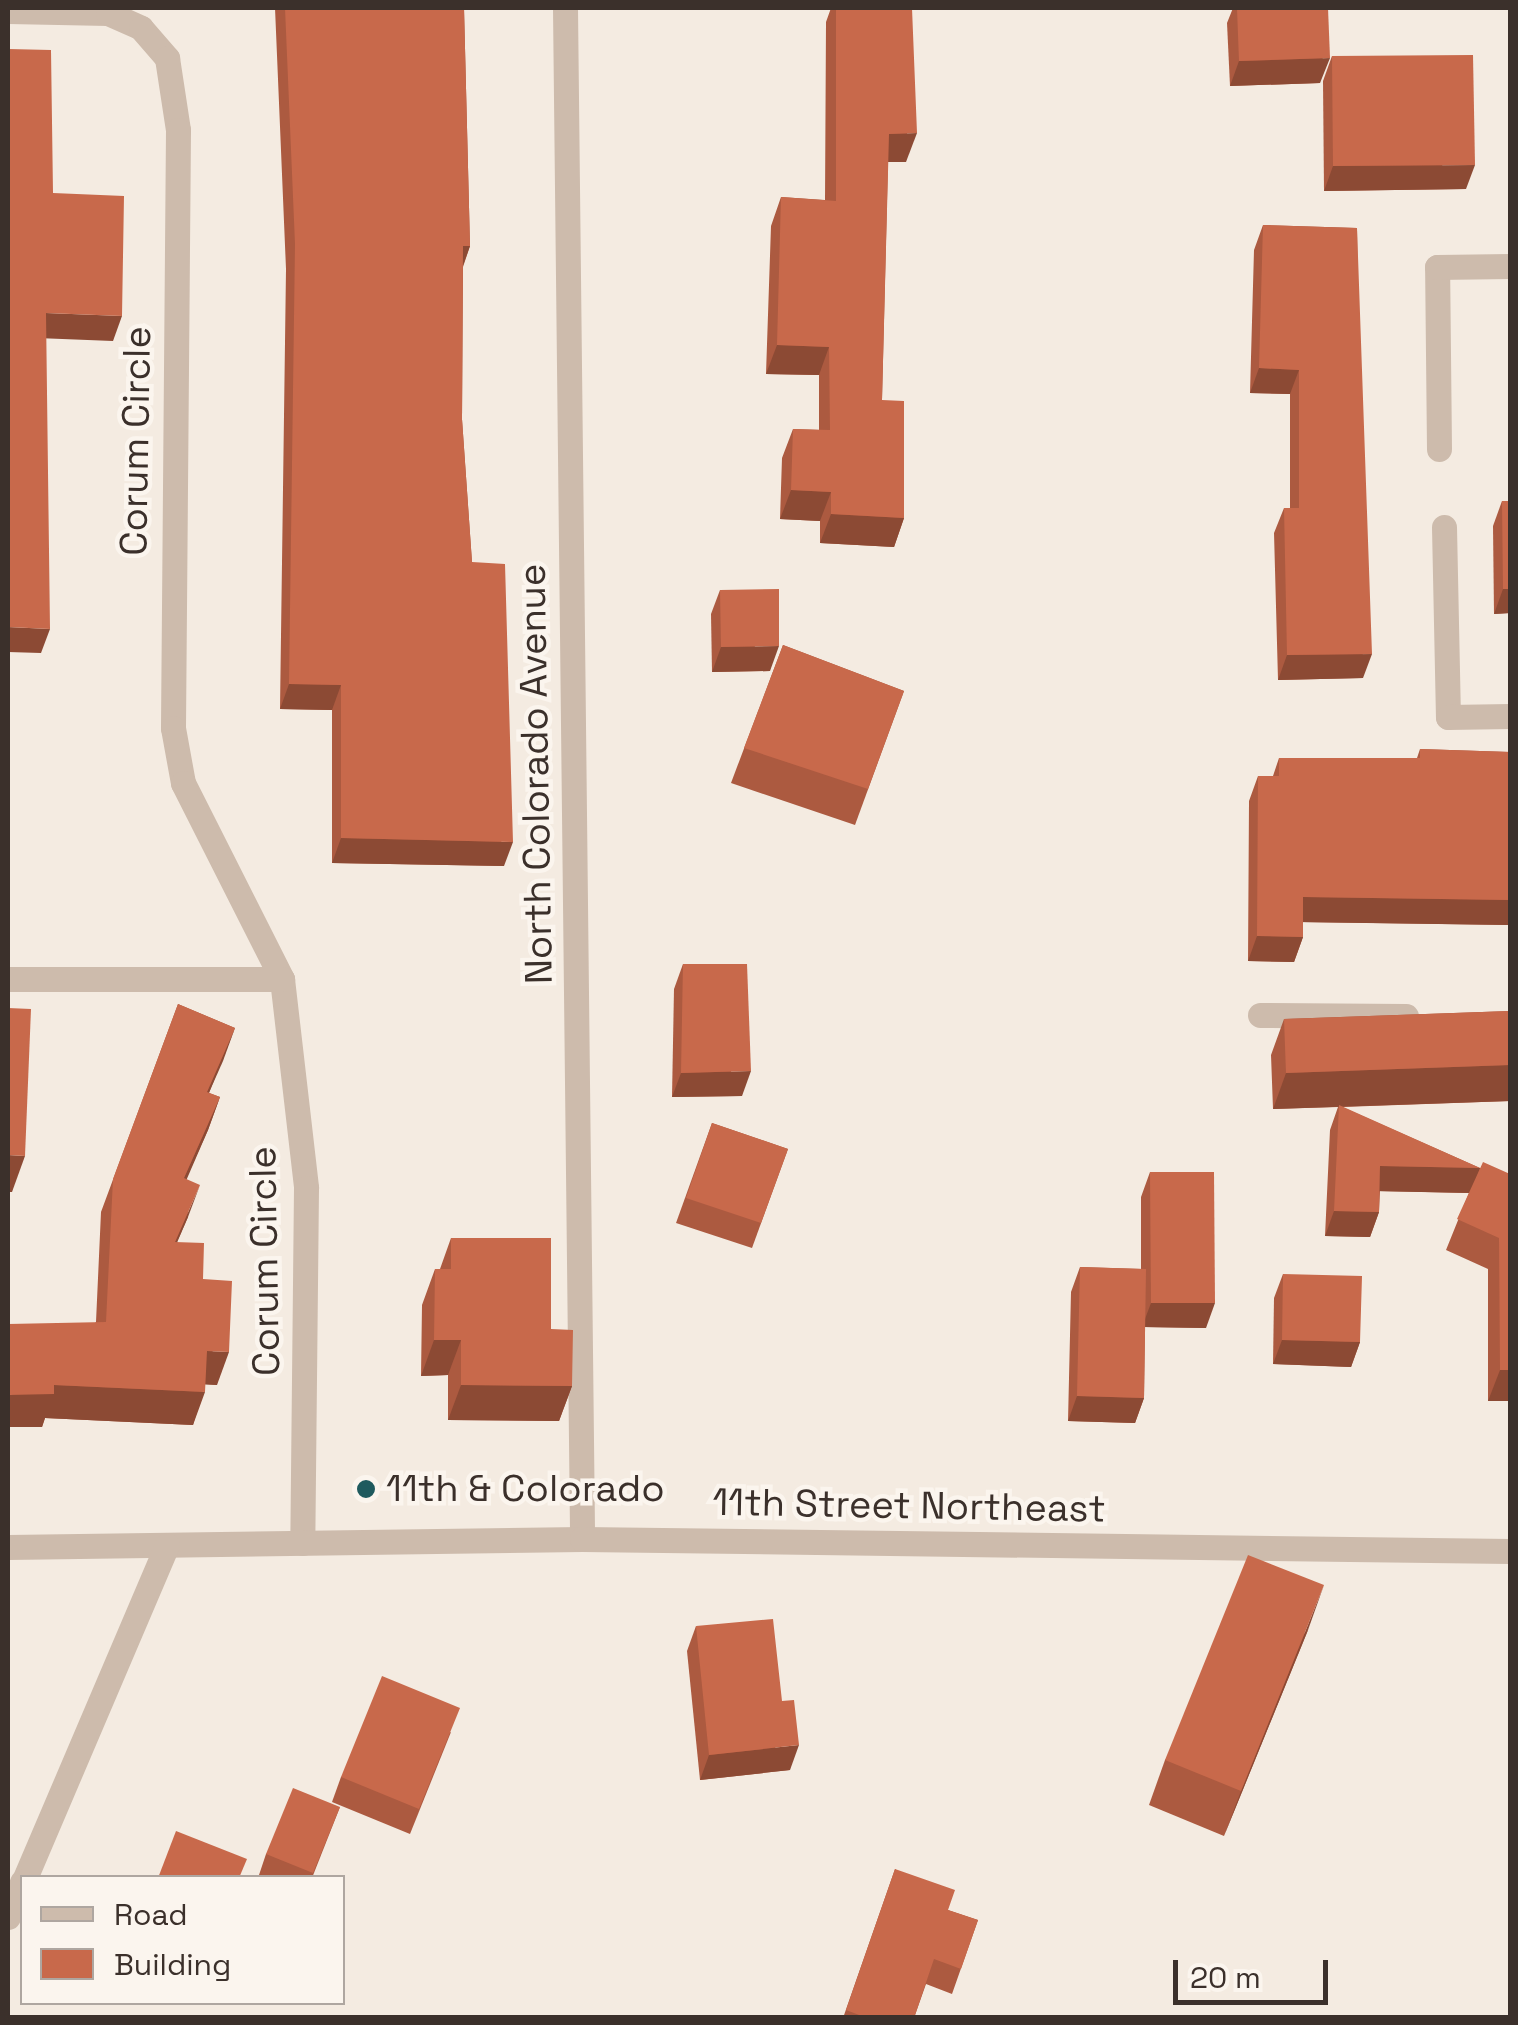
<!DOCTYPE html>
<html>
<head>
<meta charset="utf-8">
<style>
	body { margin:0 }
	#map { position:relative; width:1518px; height:2025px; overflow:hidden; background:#f4ebe1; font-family:"Space Grotesk",sans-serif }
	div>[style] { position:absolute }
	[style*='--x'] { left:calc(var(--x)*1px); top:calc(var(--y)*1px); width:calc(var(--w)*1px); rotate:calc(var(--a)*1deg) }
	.minor>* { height:25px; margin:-12.5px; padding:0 12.5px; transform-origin:12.5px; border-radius:12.5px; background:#cdbbac }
	.wall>* { inset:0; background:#ac5a40 }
	.shaded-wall>* { inset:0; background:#8c4a34 }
	.building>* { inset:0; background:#c8694b }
	.dots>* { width:28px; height:28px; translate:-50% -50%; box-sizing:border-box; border:5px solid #fbf5ee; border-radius:50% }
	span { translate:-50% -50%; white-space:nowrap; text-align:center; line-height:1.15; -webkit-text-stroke:9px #fbf5ee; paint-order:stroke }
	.street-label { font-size:38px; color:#3b302b }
	.poi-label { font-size:38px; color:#3b302b }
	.left { translate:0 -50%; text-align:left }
	.frame { position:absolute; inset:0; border:10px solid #3b302b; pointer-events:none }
	.legend { position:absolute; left:20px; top:1875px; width:325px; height:130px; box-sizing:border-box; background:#fbf5ee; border:2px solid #aea6a0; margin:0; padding:12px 18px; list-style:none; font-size:30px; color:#3b302b }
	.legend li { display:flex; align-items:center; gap:20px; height:50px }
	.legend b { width:50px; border:2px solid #aea6a0 }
	.scale { position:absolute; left:1173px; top:1960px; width:155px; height:45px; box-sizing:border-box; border:5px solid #3b302b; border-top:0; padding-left:12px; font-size:30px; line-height:35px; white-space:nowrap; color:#3b302b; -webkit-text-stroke:8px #fbf5ee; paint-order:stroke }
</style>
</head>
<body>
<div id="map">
	<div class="minor">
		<i style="--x:565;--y:8;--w:1531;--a:89.36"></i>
		<i style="--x:8;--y:11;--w:100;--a:1.1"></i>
		<i style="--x:108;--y:13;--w:36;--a:24"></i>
		<i style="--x:141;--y:28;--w:40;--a:49"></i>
		<i style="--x:167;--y:58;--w:73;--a:81.3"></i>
		<i style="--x:178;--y:130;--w:598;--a:90.48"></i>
		<i style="--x:173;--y:728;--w:56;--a:79.7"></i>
		<i style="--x:183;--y:783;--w:220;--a:63.2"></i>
		<i style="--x:282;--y:979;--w:210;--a:83.4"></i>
		<i style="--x:306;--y:1188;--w:355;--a:90.6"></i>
		<i style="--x:1439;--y:449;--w:182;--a:-90.6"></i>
		<i style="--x:1437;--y:267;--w:73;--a:-0.8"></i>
		<i style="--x:1444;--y:527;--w:190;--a:88.8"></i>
		<i style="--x:1448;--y:717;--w:62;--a:-0.9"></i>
		<i style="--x:8;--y:979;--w:274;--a:0"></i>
		<i style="--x:1260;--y:1015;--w:146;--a:0.4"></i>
		<i style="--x:8;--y:1547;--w:574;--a:-0.8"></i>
		<i style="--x:582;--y:1539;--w:928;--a:0.74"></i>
		<i style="--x:25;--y:1878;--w:362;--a:-66.9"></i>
		<i style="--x:8;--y:1917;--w:38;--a:-68"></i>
	</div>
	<div class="wall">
		<i style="clip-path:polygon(275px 8px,464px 8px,470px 246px,463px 267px,462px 419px,472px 562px,504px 866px,332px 863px,332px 710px,280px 709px,286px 269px)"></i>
		<i style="clip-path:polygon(831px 8px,912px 8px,906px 162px,888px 162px,882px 400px,904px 518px,894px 547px,820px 543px,820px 521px,780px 519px,782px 458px,793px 429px,819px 430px,819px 375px,766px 374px,771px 226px,781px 197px,825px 200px,826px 22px)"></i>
		<i style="clip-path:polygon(1233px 8px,1328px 8px,1320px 83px,1230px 86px,1227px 23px)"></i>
		<i style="clip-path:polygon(1332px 56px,1466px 189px,1324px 191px,1323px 81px)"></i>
		<i style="clip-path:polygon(1263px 225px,1357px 228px,1363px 678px,1278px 680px,1274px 533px,1284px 508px,1290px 508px,1290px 394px,1250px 393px,1254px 250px)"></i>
		<i style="clip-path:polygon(1502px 501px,1510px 501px,1510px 613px,1494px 614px,1493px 526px)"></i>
		<i style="clip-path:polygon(720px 590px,770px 671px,712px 672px,711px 614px)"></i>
		<i style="clip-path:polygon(783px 645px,904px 691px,855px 825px,731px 783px)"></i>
		<i style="clip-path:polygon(1420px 749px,1510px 752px,1510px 925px,1303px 922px,1303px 937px,1294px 962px,1248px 961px,1249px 801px,1258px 776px,1273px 776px,1279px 758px,1417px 758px)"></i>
		<i style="clip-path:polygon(683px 964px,742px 1096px,672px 1097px,674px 989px)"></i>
		<i style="clip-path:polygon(178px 1004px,235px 1028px,209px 1093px,220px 1097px,208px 1130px,186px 1179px,188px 1217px,177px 1242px,203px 1279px,217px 1385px,205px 1384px,193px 1425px,45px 1418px,42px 1427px,8px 1427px,96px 1322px,101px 1212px)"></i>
		<i style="clip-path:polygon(1510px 1011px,1510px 1101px,1342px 1107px,1480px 1168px,1510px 1174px,1510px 1401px,1488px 1401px,1488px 1269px,1446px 1250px,1469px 1193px,1380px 1191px,1379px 1212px,1370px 1237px,1325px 1236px,1330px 1130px,1338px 1107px,1273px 1109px,1271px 1055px,1284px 1019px)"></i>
		<i style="clip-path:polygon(712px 1123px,788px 1149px,752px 1248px,676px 1223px)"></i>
		<i style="clip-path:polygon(1150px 1172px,1206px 1328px,1145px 1327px,1144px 1398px,1135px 1423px,1068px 1421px,1071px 1292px,1080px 1267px,1141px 1269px,1141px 1197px)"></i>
		<i style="clip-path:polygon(451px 1238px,551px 1329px,572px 1386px,559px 1421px,448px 1420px,448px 1375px,421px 1376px,422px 1305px,435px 1269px,440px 1269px)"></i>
		<i style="clip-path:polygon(1283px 1274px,1360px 1342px,1351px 1367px,1273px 1364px,1274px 1298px)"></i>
		<i style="clip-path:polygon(696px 1626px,790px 1770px,700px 1780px,687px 1651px)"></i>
		<i style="clip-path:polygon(1308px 1630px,1224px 1836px,1149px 1805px,1165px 1760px)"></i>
		<i style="clip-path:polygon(451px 1732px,410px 1834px,332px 1802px,341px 1777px)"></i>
		<i style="clip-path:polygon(340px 1807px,312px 1878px,258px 1878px,266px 1854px)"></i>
		<i style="clip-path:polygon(895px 1869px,948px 1910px,978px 1920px,952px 1994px,926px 1984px,914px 2018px,843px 2018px)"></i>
	</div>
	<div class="shaded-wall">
		<i style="clip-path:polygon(1330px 58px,1320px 83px,1230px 86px,1239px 61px)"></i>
		<i style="clip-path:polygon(917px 133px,906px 162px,879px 162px,889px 134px)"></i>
		<i style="clip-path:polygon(1475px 165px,1466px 189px,1324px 191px,1333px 166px)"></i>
		<i style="clip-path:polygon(463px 246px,470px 246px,461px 271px)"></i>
		<i style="clip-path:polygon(46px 313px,122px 316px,113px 341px,37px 338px)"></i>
		<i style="clip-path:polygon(777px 345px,829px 347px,819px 375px,766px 374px)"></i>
		<i style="clip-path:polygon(1259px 368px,1299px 370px,1290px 394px,1250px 393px)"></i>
		<i style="clip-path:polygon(791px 490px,831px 492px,820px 521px,780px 519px)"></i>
		<i style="clip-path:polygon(831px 514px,904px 518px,894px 547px,820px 543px)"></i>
		<i style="clip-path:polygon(1503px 589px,1510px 589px,1510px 613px,1494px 614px)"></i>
		<i style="clip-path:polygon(8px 627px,50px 629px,41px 653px,8px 652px)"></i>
		<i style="clip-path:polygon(779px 646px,770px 671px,712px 672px,721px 647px)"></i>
		<i style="clip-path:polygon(1372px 654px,1363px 678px,1278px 680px,1287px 655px)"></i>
		<i style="clip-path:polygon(289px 684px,341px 685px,332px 710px,280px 709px)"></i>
		<i style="clip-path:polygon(341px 838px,513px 842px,504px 866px,332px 863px)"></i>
		<i style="clip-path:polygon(1303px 897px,1510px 900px,1510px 925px,1294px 922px)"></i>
		<i style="clip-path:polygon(1257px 936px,1303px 937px,1294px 962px,1248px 961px)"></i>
		<i style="clip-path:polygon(235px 1028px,223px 1061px,195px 1124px,207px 1092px)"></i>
		<i style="clip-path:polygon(1510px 1065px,1510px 1101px,1273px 1109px,1286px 1073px)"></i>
		<i style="clip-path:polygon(751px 1071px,742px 1096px,672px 1097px,681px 1073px)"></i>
		<i style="clip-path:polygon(220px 1097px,208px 1130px,173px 1211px,184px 1178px)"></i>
		<i style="clip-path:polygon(8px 1155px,25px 1156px,12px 1192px,8px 1192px)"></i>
		<i style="clip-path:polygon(1380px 1166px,1480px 1168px,1471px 1193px,1371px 1191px)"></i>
		<i style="clip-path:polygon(200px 1185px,188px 1217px,163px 1275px,175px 1242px)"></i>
		<i style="clip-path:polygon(1334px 1211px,1379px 1212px,1370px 1237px,1325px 1236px)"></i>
		<i style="clip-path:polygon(1151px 1303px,1215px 1303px,1206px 1328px,1142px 1327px)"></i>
		<i style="clip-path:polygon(434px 1340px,461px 1340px,448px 1375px,421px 1376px)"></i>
		<i style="clip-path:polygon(1282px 1340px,1360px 1342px,1351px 1367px,1273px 1364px)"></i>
		<i style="clip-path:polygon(207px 1351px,229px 1352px,217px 1385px,195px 1384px)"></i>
		<i style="clip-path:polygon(1500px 1370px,1510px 1370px,1510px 1401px,1488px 1401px)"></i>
		<i style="clip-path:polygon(54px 1385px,205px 1392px,193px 1425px,45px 1418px,42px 1427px,8px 1427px,8px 1395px)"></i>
		<i style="clip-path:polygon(461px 1385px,572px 1386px,559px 1421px,448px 1420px)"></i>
		<i style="clip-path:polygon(1077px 1396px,1144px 1398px,1135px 1423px,1068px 1421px)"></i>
		<i style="clip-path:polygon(1324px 1585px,1308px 1630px,1224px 1836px,1241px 1791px)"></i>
		<i style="clip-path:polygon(799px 1745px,790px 1770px,700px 1780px,709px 1755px)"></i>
	</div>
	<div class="building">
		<i style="clip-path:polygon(285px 8px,464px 8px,470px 246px,463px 246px,462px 419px,472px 562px,505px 564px,513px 842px,341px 838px,341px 685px,289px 684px,295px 244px)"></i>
		<i style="clip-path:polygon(836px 8px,912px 8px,917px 133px,889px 134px,882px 400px,904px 401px,904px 518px,831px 514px,831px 492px,791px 490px,793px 429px,830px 430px,829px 347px,777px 345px,781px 197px,836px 201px)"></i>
		<i style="clip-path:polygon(1237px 8px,1328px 8px,1330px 58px,1239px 61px)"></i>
		<i style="clip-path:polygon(8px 49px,51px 50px,53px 193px,124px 196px,122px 316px,46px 313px,50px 629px,8px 627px)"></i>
		<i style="clip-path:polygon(1473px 55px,1475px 165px,1333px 166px,1332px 56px)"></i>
		<i style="clip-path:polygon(1263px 225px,1357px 228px,1372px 654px,1287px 655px,1284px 508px,1299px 508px,1299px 370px,1259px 368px)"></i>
		<i style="clip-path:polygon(1502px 501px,1510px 501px,1510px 589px,1503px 589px)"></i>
		<i style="clip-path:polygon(779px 589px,779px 646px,721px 647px,720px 590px)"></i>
		<i style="clip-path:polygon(783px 645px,904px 691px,868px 789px,744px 748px)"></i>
		<i style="clip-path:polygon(1420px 749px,1510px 752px,1510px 900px,1303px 897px,1303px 937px,1257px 936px,1258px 776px,1279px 776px,1279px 758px,1420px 758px)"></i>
		<i style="clip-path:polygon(683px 964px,747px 964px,751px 1071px,681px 1073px)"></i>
		<i style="clip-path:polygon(178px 1004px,235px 1028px,207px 1092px,220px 1097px,184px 1178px,200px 1185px,175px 1242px,204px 1243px,203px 1279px,232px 1281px,229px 1352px,207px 1351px,205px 1392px,54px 1385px,54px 1394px,8px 1395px,8px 1324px,106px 1322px,113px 1179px)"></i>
		<i style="clip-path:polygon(8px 1008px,31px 1009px,25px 1156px,8px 1155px)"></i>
		<i style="clip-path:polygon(1510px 1011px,1510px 1065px,1286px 1073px,1284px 1019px)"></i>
		<i style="clip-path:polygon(1339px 1105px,1480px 1168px,1380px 1166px,1379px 1212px,1334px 1211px)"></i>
		<i style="clip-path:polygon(712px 1123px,788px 1149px,761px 1223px,686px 1198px)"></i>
		<i style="clip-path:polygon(1483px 1162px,1510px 1174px,1510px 1370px,1500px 1370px,1499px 1238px,1457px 1219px)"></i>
		<i style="clip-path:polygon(1150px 1172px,1214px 1172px,1215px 1303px,1151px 1303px)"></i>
		<i style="clip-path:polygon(451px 1238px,551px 1238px,551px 1329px,573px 1330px,572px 1386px,461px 1385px,461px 1340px,434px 1340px,435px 1269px,451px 1269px)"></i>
		<i style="clip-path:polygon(1080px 1267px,1146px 1269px,1144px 1398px,1077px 1396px)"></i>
		<i style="clip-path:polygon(1283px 1274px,1362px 1276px,1360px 1342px,1282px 1340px)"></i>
		<i style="clip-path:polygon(1248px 1555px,1324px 1585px,1241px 1791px,1165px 1760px)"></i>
		<i style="clip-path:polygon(773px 1619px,782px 1701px,794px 1700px,799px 1745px,709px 1755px,696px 1626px)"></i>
		<i style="clip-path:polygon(382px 1676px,460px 1708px,419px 1809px,341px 1777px)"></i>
		<i style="clip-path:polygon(293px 1788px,340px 1807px,313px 1873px,266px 1854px)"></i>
		<i style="clip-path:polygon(176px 1831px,247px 1859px,239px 1878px,158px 1878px)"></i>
		<i style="clip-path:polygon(895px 1869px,955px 1890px,948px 1910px,978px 1920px,961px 1969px,934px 1959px,914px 2018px,867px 2018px,846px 2010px)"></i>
	</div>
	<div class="dots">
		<i style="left:366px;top:1489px;background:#1f5a5e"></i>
	</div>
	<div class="street-label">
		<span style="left:136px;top:441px;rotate:-89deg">Corum Circle</span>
		<span style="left:536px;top:774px;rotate:-91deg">North Colorado Avenue</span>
		<span style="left:265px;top:1261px;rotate:-91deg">Corum Circle</span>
		<span style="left:909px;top:1506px;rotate:1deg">11th Street Northeast</span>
	</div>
	<div class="poi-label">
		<span class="left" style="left:386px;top:1489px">11th &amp; Colorado</span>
	</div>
	<div class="frame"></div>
	<ul class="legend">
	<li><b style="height:12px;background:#cdbbac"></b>Road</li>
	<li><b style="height:28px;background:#c8694b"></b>Building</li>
	</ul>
	<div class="scale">20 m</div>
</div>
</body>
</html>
